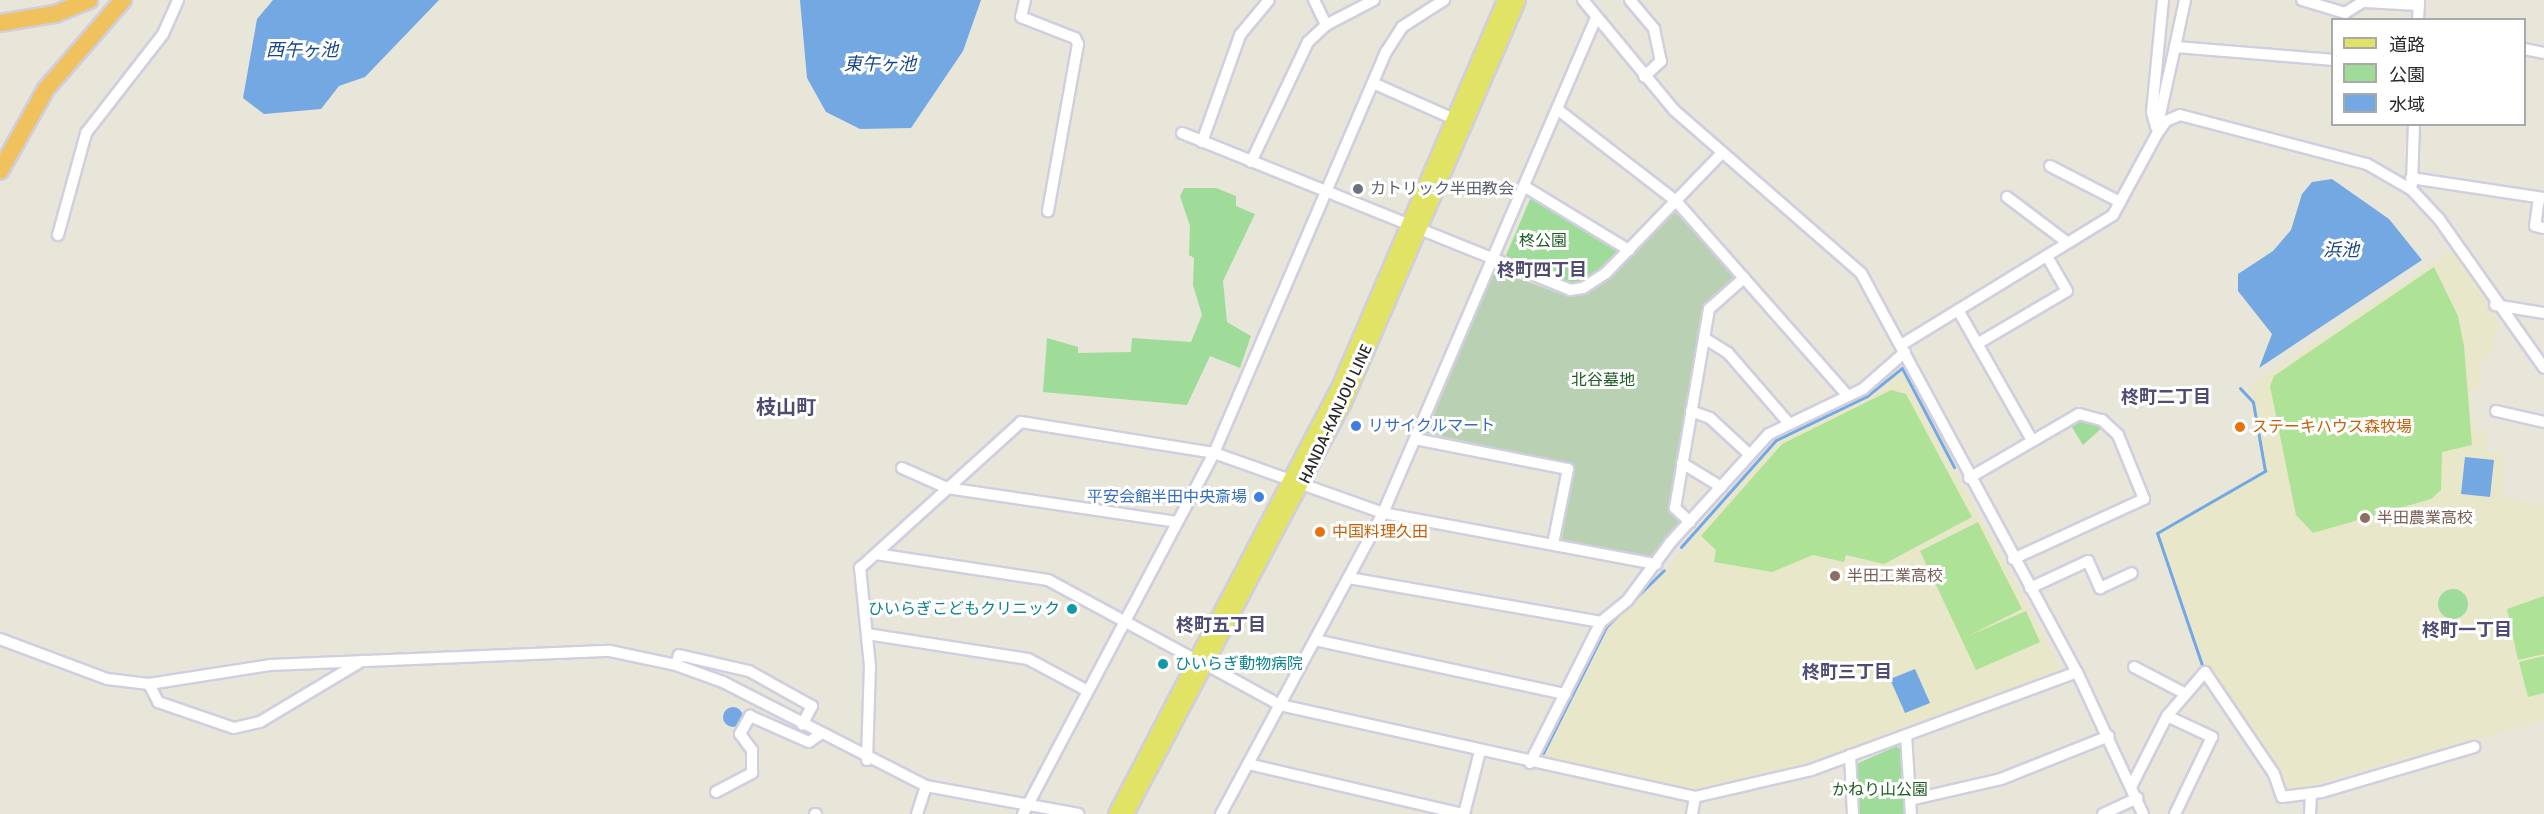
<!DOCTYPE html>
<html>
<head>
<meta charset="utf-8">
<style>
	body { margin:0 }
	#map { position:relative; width:2544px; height:814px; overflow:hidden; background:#e8e6d9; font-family:Signika,"Noto Sans JP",sans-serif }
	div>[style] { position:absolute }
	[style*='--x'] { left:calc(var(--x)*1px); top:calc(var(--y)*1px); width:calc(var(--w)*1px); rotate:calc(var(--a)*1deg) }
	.education>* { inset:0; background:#e9e7c9 }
	.green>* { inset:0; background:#9fdb99 }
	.round { border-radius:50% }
	.cemetery>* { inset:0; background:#b9d1b2 }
	.pitch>* { inset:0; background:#aee296 }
	.water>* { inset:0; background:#73a8e3 }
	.stream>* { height:3px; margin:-1.5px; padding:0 1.5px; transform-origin:1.5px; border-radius:1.5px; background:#73a8e3 }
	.roads { filter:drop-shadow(2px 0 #d0cedf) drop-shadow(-2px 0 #d0cedf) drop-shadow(0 2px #d0cedf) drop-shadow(0 -2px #d0cedf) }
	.minor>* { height:10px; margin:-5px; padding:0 5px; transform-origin:5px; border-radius:5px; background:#fff }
	.major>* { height:14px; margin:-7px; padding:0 7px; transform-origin:7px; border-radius:7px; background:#e0e363 }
	.highway>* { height:16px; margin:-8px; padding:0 8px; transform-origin:8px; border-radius:8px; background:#efc25d }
	.dots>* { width:16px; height:16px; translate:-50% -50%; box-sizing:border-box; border:3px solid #fff; border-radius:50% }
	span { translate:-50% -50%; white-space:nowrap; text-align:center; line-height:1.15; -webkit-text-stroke:6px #fff; paint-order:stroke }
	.worship-label { font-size:16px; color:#5b616d }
	.left { translate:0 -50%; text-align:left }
	.park-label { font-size:16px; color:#1f5c22 }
	.street-label { font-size:16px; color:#272727 }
	.shop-label { font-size:16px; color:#366cbe }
	.right { translate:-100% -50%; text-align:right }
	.food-label { font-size:16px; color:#c56008 }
	.education-label { font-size:16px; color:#785e54 }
	.culture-label { font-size:16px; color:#0d838f }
	.water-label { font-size:18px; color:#184589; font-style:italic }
	.neighbourhood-label { font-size:18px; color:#4f4c73; font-weight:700 }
	.quarter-label { font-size:20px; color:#4f4c73; font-weight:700 }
	.legend { position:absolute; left:2331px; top:18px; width:195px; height:108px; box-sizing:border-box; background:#fff; border:2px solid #a9a9a9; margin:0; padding:8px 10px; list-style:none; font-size:18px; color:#272727 }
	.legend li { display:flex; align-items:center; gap:12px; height:30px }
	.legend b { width:30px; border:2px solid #a9a9a9 }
</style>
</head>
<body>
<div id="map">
	<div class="education">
		<i style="clip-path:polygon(2455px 249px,2499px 321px,2493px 351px,2482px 358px,2478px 388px,2469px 391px,2474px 429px,2488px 433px,2485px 451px,2504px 454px,2503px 497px,2544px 504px,2544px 720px,2286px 792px,2278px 771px,2205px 664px,2159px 533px,2266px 472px,2251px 385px)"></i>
		<i style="clip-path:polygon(1902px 371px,2062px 670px,1806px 765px,1695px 790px,1545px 762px,1543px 756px,1605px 631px,1654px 584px,1778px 441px,1867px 397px)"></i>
	</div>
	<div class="green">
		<i style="clip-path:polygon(1184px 188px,1216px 188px,1236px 196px,1236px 206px,1255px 214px,1223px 281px,1227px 322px,1251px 336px,1240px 368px,1210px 356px,1187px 405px,1043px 392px,1047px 338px,1078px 347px,1078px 353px,1131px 352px,1132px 338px,1191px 342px,1202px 315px,1193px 285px,1194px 258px,1189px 255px,1190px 226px,1180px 196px)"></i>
		<i style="clip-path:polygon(1531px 197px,1619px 248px,1619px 253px,1598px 275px,1577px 284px,1504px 260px)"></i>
		<i style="clip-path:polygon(2080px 419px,2104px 426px,2083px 445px,2070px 424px)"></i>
		<i class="round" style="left:2438px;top:589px;width:30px;height:30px"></i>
		<i style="clip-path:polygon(1897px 746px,1901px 750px,1906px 814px,1857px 814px,1854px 765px)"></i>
	</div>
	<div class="cemetery">
		<i style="clip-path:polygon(1674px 211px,1736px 276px,1706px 306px,1671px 510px,1680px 524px,1651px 556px,1562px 540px,1573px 464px,1426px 433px,1495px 270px,1561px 294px,1593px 290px)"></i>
	</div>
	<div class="pitch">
		<i style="clip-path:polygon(2434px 267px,2458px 316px,2464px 346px,2472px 445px,2442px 452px,2441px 490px,2431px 499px,2313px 533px,2296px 515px,2270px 386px,2274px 376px)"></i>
		<i style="clip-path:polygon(1891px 390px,1906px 394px,1972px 517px,1884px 564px,1846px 555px,1844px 562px,1813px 555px,1772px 572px,1714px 562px,1716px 550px,1701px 536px,1782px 444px)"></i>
		<i style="clip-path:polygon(1978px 522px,2022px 609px,1966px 637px,2026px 611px,2040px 642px,1976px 670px,1920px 551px)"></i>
		<i style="clip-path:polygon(2544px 596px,2544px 654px,2518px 660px,2507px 609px)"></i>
		<i style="clip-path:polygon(2544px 656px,2544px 693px,2528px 697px,2519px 662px)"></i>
	</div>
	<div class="water">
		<i style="clip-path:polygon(273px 0,439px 0,365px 77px,339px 86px,321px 109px,264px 114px,243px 98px,257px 19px)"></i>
		<i style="clip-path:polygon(800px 0,981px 0,963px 51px,911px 128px,860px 129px,826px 112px,807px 78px)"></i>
		<i style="clip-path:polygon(2332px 179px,2389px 219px,2422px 260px,2259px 368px,2272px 334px,2238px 291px,2238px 274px,2273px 251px,2291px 230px,2302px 194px,2312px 182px)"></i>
		<i style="clip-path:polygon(2465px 457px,2494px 460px,2490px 497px,2461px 494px)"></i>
		<i style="clip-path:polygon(1915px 669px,1930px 703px,1905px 713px,1890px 679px)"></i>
		<i class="round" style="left:723px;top:707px;width:20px;height:20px"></i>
	</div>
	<div class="stream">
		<i style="--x:1681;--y:547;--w:143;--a:-48.4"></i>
		<i style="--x:1776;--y:440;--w:101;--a:-25.8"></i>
		<i style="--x:1867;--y:396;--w:45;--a:-38.7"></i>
		<i style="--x:1902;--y:368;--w:112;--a:62.3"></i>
		<i style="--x:2202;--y:665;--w:139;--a:-108.8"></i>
		<i style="--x:2157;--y:533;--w:125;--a:-29.9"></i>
		<i style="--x:2265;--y:471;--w:70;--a:-99.9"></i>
		<i style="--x:2253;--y:402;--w:19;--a:-133"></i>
		<i style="--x:1543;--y:753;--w:141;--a:-63.4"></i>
		<i style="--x:1606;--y:627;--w:81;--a:-44.5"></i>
	</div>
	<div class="roads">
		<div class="minor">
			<i style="--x:1025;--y:0;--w:17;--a:103"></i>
			<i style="--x:1021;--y:17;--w:58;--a:21.3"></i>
			<i style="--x:1075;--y:38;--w:7;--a:63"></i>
			<i style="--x:1078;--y:44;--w:170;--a:100.2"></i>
			<i style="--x:1314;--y:0;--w:28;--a:64"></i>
			<i style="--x:1583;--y:0;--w:143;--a:50.4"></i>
			<i style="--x:1674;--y:110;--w:248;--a:41.1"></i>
			<i style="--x:1861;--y:273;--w:454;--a:61.6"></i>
			<i style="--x:2077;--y:672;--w:157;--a:65.1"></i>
			<i style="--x:1630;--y:0;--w:38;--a:50"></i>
			<i style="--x:1654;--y:29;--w:33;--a:78"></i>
			<i style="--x:1661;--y:61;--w:23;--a:137"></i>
			<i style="--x:2302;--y:0;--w:45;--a:16.8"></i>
			<i style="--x:2345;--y:13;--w:25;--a:-32"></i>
			<i style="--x:2365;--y:2;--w:54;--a:3.2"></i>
			<i style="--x:2418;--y:20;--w:20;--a:-87"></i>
			<i style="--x:2175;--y:47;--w:48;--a:-78"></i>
			<i style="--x:2524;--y:49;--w:20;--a:11"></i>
			<i style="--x:1373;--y:83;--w:89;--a:24"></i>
			<i style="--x:1557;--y:109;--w:150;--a:37.7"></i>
			<i style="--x:1676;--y:201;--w:260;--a:48.6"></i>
			<i style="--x:2156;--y:127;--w:16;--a:-105"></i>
			<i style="--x:2152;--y:112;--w:113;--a:-84.4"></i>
			<i style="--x:2157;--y:128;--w:83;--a:-77.5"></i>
			<i style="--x:2175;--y:47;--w:158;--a:4.7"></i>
			<i style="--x:1182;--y:133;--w:419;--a:22"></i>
			<i style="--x:1570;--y:290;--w:13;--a:-9"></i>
			<i style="--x:1583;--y:288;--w:27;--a:-33"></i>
			<i style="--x:1606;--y:273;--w:167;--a:-46"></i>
			<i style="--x:1202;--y:142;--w:114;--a:-70.4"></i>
			<i style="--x:1240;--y:35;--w:45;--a:-50.4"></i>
			<i style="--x:1251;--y:162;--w:133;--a:-64.6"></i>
			<i style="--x:1308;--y:42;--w:25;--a:-43"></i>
			<i style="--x:1326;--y:25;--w:54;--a:-27.5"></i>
			<i style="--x:2050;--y:166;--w:79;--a:27.2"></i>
			<i style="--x:2411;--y:178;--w:134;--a:8.6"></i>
			<i style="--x:2412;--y:184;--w:60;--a:-88.1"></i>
			<i style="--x:1524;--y:186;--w:123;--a:31.4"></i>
			<i style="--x:2007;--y:197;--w:76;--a:37"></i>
			<i style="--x:2539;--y:198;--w:28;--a:98"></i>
			<i style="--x:2535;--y:226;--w:9;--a:13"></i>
			<i style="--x:58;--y:235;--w:106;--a:-74.6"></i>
			<i style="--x:86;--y:133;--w:125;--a:-52.1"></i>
			<i style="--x:163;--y:34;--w:37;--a:-66"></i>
			<i style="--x:2495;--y:305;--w:50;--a:9.3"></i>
			<i style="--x:1958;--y:310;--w:150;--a:60.4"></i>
			<i style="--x:1704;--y:338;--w:28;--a:32"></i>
			<i style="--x:1728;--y:353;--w:90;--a:49.1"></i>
			<i style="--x:1977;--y:344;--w:104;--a:-30.5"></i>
			<i style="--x:2067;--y:291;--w:39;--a:-120"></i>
			<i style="--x:1901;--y:345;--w:249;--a:-31.5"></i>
			<i style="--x:2113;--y:215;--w:92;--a:-61.5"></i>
			<i style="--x:2157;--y:134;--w:16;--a:-55"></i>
			<i style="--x:2166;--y:121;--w:15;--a:-23"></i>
			<i style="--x:2180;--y:115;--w:193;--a:14.7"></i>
			<i style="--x:2367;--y:164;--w:52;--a:30"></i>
			<i style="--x:2412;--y:190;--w:40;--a:47"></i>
			<i style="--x:2439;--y:219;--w:182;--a:54.8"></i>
			<i style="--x:1691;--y:411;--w:20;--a:20"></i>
			<i style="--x:1710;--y:418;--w:54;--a:42.8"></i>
			<i style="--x:2496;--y:411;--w:49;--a:12.9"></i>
			<i style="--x:1415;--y:439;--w:156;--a:11.1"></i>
			<i style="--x:1568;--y:469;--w:76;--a:101.3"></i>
			<i style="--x:1682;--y:463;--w:46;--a:31.6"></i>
			<i style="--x:902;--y:468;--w:49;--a:24"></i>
			<i style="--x:947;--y:488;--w:232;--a:8.4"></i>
			<i style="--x:1969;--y:478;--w:127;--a:-30.2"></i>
			<i style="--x:2079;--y:414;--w:24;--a:15"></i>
			<i style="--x:2102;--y:420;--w:22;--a:43"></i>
			<i style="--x:2118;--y:435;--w:69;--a:67.9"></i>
			<i style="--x:2144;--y:499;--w:144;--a:155.4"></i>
			<i style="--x:1690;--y:522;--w:21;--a:-137"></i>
			<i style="--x:1675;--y:508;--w:202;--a:-80.3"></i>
			<i style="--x:1709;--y:309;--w:47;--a:-41.5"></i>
			<i style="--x:876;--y:554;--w:174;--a:8.6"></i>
			<i style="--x:1048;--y:580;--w:168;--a:28.4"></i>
			<i style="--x:1349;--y:578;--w:256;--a:9.9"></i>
			<i style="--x:2030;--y:588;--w:64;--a:-25"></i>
			<i style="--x:2088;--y:561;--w:30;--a:66"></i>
			<i style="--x:2100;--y:588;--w:35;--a:-25"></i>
			<i style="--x:867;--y:634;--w:163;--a:8.8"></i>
			<i style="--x:1028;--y:659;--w:66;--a:28.1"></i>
			<i style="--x:0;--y:639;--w:114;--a:20.5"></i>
			<i style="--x:107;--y:679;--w:42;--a:6.8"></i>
			<i style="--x:149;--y:684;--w:122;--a:-8.9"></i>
			<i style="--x:270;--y:665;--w:340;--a:-2.4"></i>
			<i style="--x:610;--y:651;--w:67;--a:12"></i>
			<i style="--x:676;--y:665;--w:50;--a:19.9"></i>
			<i style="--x:723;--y:682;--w:228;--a:27.1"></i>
			<i style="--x:926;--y:786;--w:155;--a:10.4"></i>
			<i style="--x:1315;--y:640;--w:256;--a:12.2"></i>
			<i style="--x:676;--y:665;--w:10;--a:-73"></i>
			<i style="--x:679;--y:655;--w:72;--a:12.9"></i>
			<i style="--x:749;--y:671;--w:72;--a:29.1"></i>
			<i style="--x:812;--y:706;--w:21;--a:118"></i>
			<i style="--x:1207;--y:665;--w:83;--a:28.7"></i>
			<i style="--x:1280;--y:705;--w:425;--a:12.5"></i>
			<i style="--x:1695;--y:797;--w:119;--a:-13.1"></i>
			<i style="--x:1811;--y:770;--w:283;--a:-20.2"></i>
			<i style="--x:2134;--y:667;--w:56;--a:27.5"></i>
			<i style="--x:149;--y:684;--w:20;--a:63"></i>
			<i style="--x:158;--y:702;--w:80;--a:18.9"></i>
			<i style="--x:234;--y:728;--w:27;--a:-13"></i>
			<i style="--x:260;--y:722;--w:119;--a:-30.9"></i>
			<i style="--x:2167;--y:716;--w:50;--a:25"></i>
			<i style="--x:2212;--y:737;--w:85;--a:115.7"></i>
			<i style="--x:1906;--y:735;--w:79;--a:86.4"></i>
			<i style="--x:1850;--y:755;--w:59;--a:87.1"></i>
			<i style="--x:867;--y:760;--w:94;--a:-88.2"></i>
			<i style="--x:870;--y:666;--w:99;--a:-95.8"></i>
			<i style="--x:860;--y:568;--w:217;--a:-42.2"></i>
			<i style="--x:1021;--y:422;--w:195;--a:9.1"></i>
			<i style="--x:1214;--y:453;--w:179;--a:19.5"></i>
			<i style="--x:1383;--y:513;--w:278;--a:10.6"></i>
			<i style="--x:1530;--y:763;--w:158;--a:-63.3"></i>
			<i style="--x:1601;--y:622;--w:33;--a:-39"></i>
			<i style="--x:1627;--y:601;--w:72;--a:-53.4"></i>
			<i style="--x:1670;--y:543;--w:147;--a:-47.8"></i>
			<i style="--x:1769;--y:434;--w:104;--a:-25.6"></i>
			<i style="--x:1863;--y:389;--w:56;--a:-41.4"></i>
			<i style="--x:1248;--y:764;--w:221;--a:13.1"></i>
			<i style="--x:2131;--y:787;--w:80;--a:-63.1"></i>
			<i style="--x:2167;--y:716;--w:58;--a:-49.2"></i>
			<i style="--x:2205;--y:672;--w:123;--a:55.9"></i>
			<i style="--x:2274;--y:774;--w:24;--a:71"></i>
			<i style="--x:2282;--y:797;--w:40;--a:-7.1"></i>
			<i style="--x:2322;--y:792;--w:159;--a:-16.5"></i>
			<i style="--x:716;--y:792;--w:41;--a:-27.8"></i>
			<i style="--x:752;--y:773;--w:23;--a:-90"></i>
			<i style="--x:752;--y:750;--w:20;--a:-127"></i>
			<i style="--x:740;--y:734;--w:21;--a:-61"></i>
			<i style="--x:750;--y:716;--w:64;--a:23.8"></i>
			<i style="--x:809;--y:742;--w:12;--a:-35"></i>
			<i style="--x:1910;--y:800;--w:93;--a:-13"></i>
			<i style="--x:2001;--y:779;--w:116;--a:-21.7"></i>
			<i style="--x:815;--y:814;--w:1;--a:0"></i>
			<i style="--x:917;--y:814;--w:29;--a:-72"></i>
			<i style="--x:1023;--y:814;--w:408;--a:-62.1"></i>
			<i style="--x:1214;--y:453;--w:436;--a:-66.8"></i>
			<i style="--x:1386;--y:52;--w:30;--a:-57"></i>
			<i style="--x:1402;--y:27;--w:50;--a:-32.7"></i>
			<i style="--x:1221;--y:814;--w:342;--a:-61.7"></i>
			<i style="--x:1383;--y:513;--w:539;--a:-66.72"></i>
			<i style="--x:1464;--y:814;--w:65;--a:-75.7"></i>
			<i style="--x:1692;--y:814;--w:17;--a:-80"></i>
			<i style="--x:2103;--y:814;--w:38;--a:-25"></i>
			<i style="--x:2310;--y:814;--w:20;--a:-87"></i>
		</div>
		<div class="major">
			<i style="--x:1116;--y:814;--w:486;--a:-62.4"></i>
			<i style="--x:1341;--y:383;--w:417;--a:-66.8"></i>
			<i style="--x:1126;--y:814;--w:463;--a:-62.1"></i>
			<i style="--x:1343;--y:405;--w:441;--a:-66.6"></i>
		</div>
		<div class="highway">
			<i style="--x:0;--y:23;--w:56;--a:-9.3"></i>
			<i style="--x:55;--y:14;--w:37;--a:-22"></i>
			<i style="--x:0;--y:171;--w:94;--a:-60.7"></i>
			<i style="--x:46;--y:89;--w:118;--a:-49.1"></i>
		</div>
	</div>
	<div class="dots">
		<i style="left:1358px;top:189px;background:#6b7280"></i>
		<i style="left:1356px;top:426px;background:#3f7fe0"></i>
		<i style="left:2240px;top:427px;background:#e8710a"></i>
		<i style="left:1259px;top:497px;background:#3f7fe0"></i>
		<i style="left:2365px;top:518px;background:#8d6e63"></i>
		<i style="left:1320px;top:532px;background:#e8710a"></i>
		<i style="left:1835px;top:576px;background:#8d6e63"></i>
		<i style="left:1072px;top:609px;background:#0f9aa8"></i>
		<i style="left:1163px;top:664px;background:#0f9aa8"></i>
	</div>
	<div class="worship-label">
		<span class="left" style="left:1370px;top:189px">カトリック半田教会</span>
	</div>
	<div class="park-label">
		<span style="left:1543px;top:241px">柊公園</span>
		<span style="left:1603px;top:380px">北谷墓地</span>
		<span style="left:1880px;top:790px">かねり山公園</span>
	</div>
	<div class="street-label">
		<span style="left:1336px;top:414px;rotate:-65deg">HANDA-KANJOU LINE</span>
	</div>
	<div class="shop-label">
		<span class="left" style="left:1368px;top:426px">リサイクルマート</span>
		<span class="right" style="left:1247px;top:497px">平安会館半田中央斎場</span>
	</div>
	<div class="food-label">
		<span class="left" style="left:2252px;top:427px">ステーキハウス森牧場</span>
		<span class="left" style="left:1332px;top:532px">中国料理久田</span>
	</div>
	<div class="education-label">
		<span class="left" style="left:2377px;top:518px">半田農業高校</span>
		<span class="left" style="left:1847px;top:576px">半田工業高校</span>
	</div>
	<div class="culture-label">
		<span class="right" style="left:1060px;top:609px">ひいらぎこどもクリニック</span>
		<span class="left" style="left:1175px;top:664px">ひいらぎ動物病院</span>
	</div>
	<div class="water-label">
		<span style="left:302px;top:50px">西午ヶ池</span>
		<span style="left:880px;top:64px">東午ヶ池</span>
		<span style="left:2341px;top:250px">浜池</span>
	</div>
	<div class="neighbourhood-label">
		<span style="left:1542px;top:270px">柊町四丁目</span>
		<span style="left:2166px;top:397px">柊町二丁目</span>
		<span style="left:1221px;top:625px">柊町五丁目</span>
		<span style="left:2467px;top:630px">柊町一丁目</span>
		<span style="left:1847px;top:672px">柊町三丁目</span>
	</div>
	<div class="quarter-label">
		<span style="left:786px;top:407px">枝山町</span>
	</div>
	<ul class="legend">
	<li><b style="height:8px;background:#e0e363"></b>道路</li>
	<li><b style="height:16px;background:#9fdb99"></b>公園</li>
	<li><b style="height:16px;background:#73a8e3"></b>水域</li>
	</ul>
</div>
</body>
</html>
